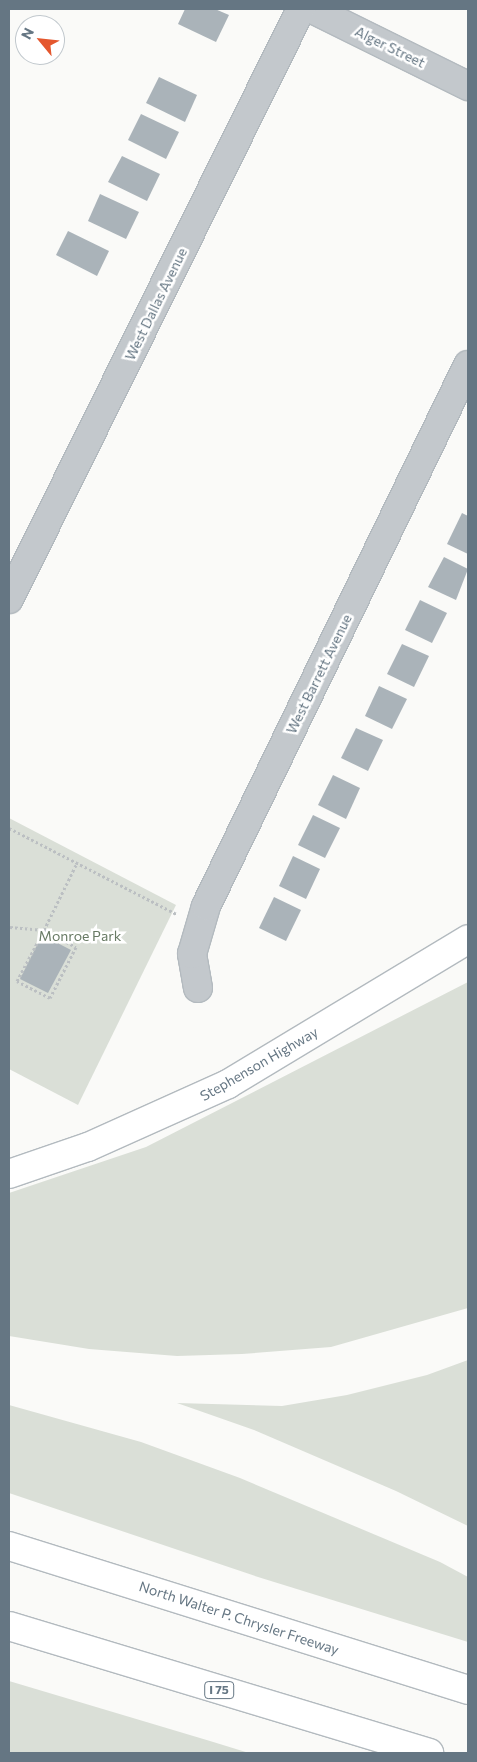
<!DOCTYPE html>
<html>
<head>
<meta charset="utf-8">
<style>
	body { margin:0 }
	#map { position:relative; width:477px; height:1762px; overflow:hidden; background:#fafaf8; font-family:Commissioner,sans-serif }
	div>[style] { position:absolute }
	[style*='--x'] { left:calc(var(--x)*1px); top:calc(var(--y)*1px); width:calc(var(--w)*1px); rotate:calc(var(--a)*1deg) }
	.green>* { inset:0; background:#dadfd7 }
	.building>* { inset:0; background:#aab3b9 }
	.path>* { height:3px; margin-top:-1.5px; transform-origin:0; background:repeating-linear-gradient(90deg,#bbbfc2 0 2.5px,transparent 0 5px) }
	.roads { filter:drop-shadow(1px 0 #b3babf) drop-shadow(-1px 0 #b3babf) drop-shadow(0 1px #b3babf) drop-shadow(0 -1px #b3babf) }
	.street>* { height:28px; margin:-14px; padding:0 14px; transform-origin:14px; border-radius:14px; background:#c3c8cc }
	.secondary>* { height:28px; margin:-14px; padding:0 14px; transform-origin:14px; border-radius:14px; background:#fff }
	.highway>* { height:28px; margin:-14px; padding:0 14px; transform-origin:14px; border-radius:14px; background:#fff }
	span { translate:-50% -50%; white-space:nowrap; text-align:center; line-height:1.15; -webkit-text-stroke:5px #fff; paint-order:stroke }
	.shield-label span { padding:1px 4px; background:#fff; border:1px solid; border-radius:4px; -webkit-text-stroke-width:0 }
	.shield-label { font-size:12px; color:#657683; font-weight:700 }
	.street-label { font-size:14px; color:#657683 }
	.park-label { font-size:14px; color:#687a64 }
	.frame { position:absolute; inset:0; border:10px solid #657683; pointer-events:none }
	.north { position:absolute; left:15px; top:15px; width:50px; height:50px; box-sizing:border-box; background:#fff; border:1px solid #c1c8cd; border-radius:50%; rotate:298deg; font-size:14px; font-weight:700; line-height:20px; text-align:center; color:#657683 }
	.north::after { content:''; display:block; margin:auto; width:18px; height:22px; background:#e4572e; clip-path:polygon(50% 0,100% 100%,50% 72%,0 100%) }
</style>
</head>
<body>
<div id="map">
	<div class="green">
		<i style="clip-path:polygon(9px 818px,176px 905px,78px 1105px,9px 1069px)"></i>
		<i style="clip-path:polygon(468px 982px,468px 1308px,331px 1347px,242px 1354px,177px 1356px,89px 1349px,9px 1336px,9px 1193px,146px 1147px)"></i>
		<i style="clip-path:polygon(468px 1360px,468px 1526px,396px 1491px,254px 1430px,177px 1403px,282px 1406px,347px 1395px,427px 1375px)"></i>
		<i style="clip-path:polygon(9px 1405px,141px 1442px,240px 1478px,440px 1562px,468px 1577px,468px 1642px,258px 1577px,9px 1493px)"></i>
		<i style="clip-path:polygon(9px 1681px,210px 1741px,249px 1753px,9px 1753px)"></i>
	</div>
	<div class="building">
		<i style="clip-path:polygon(185px 9px,215px 9px,229px 15px,216px 42px,178px 24px)"></i>
		<i style="clip-path:polygon(159px 77px,197px 95px,185px 122px,146px 103px)"></i>
		<i style="clip-path:polygon(141px 114px,179px 132px,166px 159px,128px 140px)"></i>
		<i style="clip-path:polygon(122px 156px,160px 174px,147px 201px,108px 182px)"></i>
		<i style="clip-path:polygon(100px 194px,139px 212px,126px 239px,88px 221px)"></i>
		<i style="clip-path:polygon(68px 231px,109px 251px,97px 276px,56px 255px)"></i>
		<i style="clip-path:polygon(462px 513px,468px 516px,468px 554px,447px 544px)"></i>
		<i style="clip-path:polygon(444px 557px,468px 569px,456px 600px,428px 587px)"></i>
		<i style="clip-path:polygon(420px 600px,447px 613px,432px 643px,405px 630px)"></i>
		<i style="clip-path:polygon(402px 644px,429px 656px,414px 687px,387px 674px)"></i>
		<i style="clip-path:polygon(379px 686px,407px 699px,392px 729px,365px 716px)"></i>
		<i style="clip-path:polygon(356px 728px,383px 740px,368px 771px,341px 758px)"></i>
		<i style="clip-path:polygon(333px 775px,360px 788px,346px 819px,318px 805px)"></i>
		<i style="clip-path:polygon(313px 815px,340px 828px,325px 858px,298px 845px)"></i>
		<i style="clip-path:polygon(293px 856px,320px 869px,306px 899px,279px 886px)"></i>
		<i style="clip-path:polygon(274px 897px,301px 910px,286px 941px,259px 928px)"></i>
		<i style="clip-path:polygon(42px 935px,71px 950px,48px 993px,20px 979px)"></i>
	</div>
	<div class="path">
		<i style="--x:9;--y:828;--w:188;--a:27.2"></i>
		<i style="--x:10;--y:927;--w:34;--a:5"></i>
		<i style="--x:44;--y:930;--w:36;--a:28"></i>
		<i style="--x:76;--y:947;--w:57;--a:117"></i>
		<i style="--x:50;--y:998;--w:37;--a:-153"></i>
		<i style="--x:17;--y:981;--w:58;--a:-62.1"></i>
		<i style="--x:44;--y:930;--w:75;--a:-63.8"></i>
	</div>
	<div class="roads">
		<div class="street">
			<i style="--x:312;--y:9;--w:174;--a:26.3"></i>
			<i style="--x:9;--y:599;--w:658;--a:-63.67"></i>
			<i style="--x:198;--y:988;--w:35;--a:-100"></i>
			<i style="--x:192;--y:954;--w:50;--a:-73.7"></i>
			<i style="--x:206;--y:906;--w:601;--a:-64.16"></i>
		</div>
		<div class="secondary">
			<i style="--x:9;--y:1174;--w:83;--a:-18.9"></i>
			<i style="--x:88;--y:1147;--w:154;--a:-24.2"></i>
			<i style="--x:228;--y:1084;--w:280;--a:-31.1"></i>
		</div>
		<div class="highway">
			<i style="--x:9;--y:1546;--w:481;--a:17.4"></i>
			<i style="--x:9;--y:1626;--w:439;--a:16.8"></i>
		</div>
	</div>
	<div class="shield-label">
		<span style="left:219px;top:1690px">I 75</span>
	</div>
	<div class="street-label">
		<span style="left:390px;top:47px;rotate:26deg">Alger Street</span>
		<span style="left:156px;top:304px;rotate:-64deg">West Dallas Avenue</span>
		<span style="left:319px;top:674px;rotate:-64deg">West Barrett Avenue</span>
		<span style="left:259px;top:1064px;rotate:-30deg">Stephenson Highway</span>
		<span style="left:239px;top:1618px;rotate:18deg">North Walter P. Chrysler Freeway</span>
	</div>
	<div class="park-label">
		<span style="left:80px;top:936px">Monroe Park</span>
	</div>
	<div class="frame"></div>
	<div class="north">N</div>
</div>
</body>
</html>
